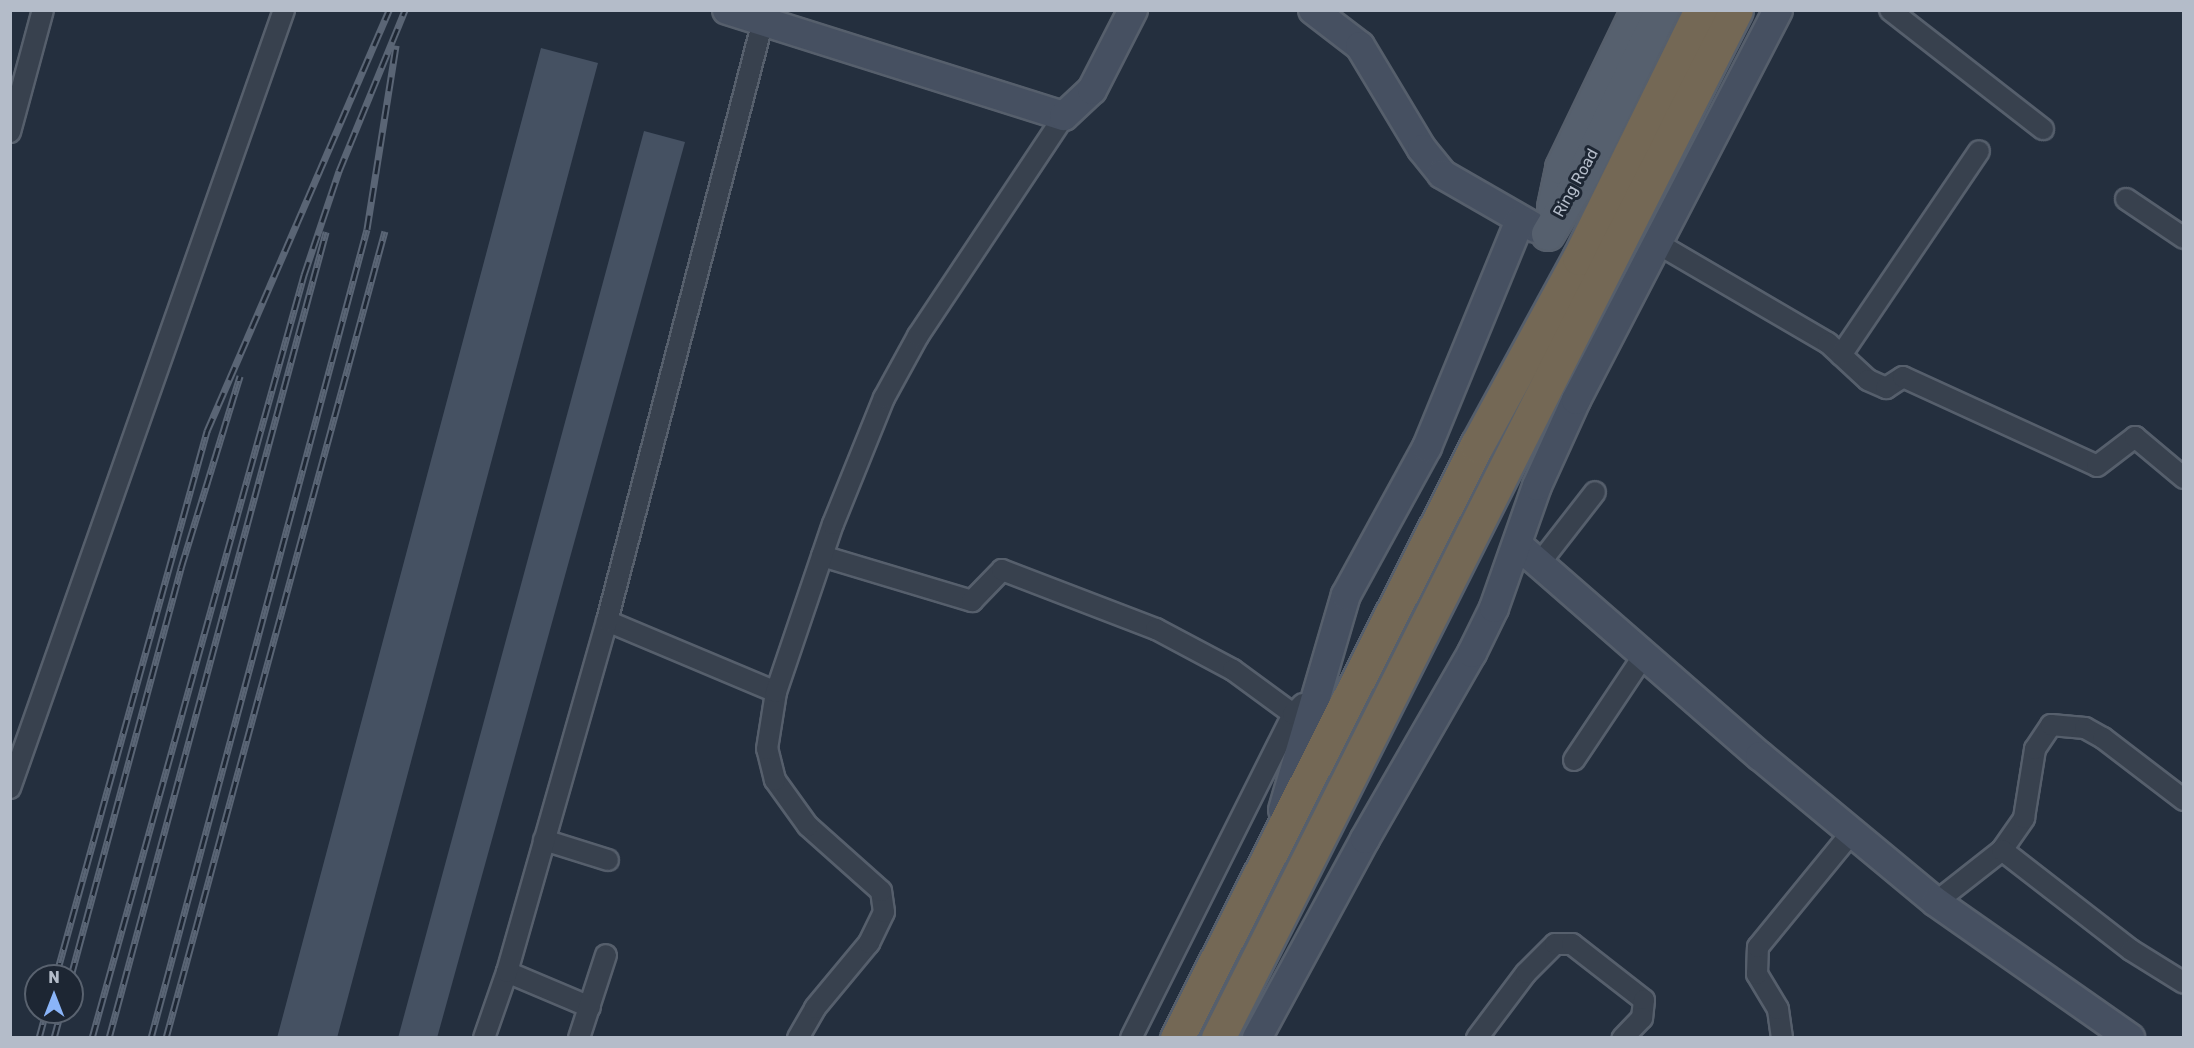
<!DOCTYPE html>
<html>
<head>
<meta charset="utf-8">
<style>
	body { margin:0 }
	#map { position:relative; width:2194px; height:1048px; overflow:hidden; background:#242f3e; font-family:Rubik,sans-serif }
	div>[style] { position:absolute }
	[style*='--x'] { left:calc(var(--x)*1px); top:calc(var(--y)*1px); width:calc(var(--w)*1px); rotate:calc(var(--a)*1deg) }
	.building>* { inset:0; background:#455162 }
	.roads { filter:drop-shadow(2px 0 #565f6c) drop-shadow(-2px 0 #565f6c) drop-shadow(0 2px #565f6c) drop-shadow(0 -2px #565f6c) }
	.street>* { height:20px; margin:-10px; padding:0 10px; transform-origin:10px; border-radius:10px; background:#38414e }
	.secondary>* { height:28px; margin:-14px; padding:0 14px; transform-origin:14px; border-radius:14px; background:#465061 }
	.primary>* { height:32px; margin:-16px; padding:0 16px; transform-origin:16px; border-radius:16px; background:#56606e }
	.highway>* { height:33px; margin:-16.5px; padding:0 16.5px; transform-origin:16.5px; border-radius:16.5px; background:#746855 }
	.rail>* { height:7px; margin-top:-3.5px; transform-origin:0; background:repeating-linear-gradient(90deg,#1d2633 0 14px,#5a6575 0 28px); box-sizing:border-box; border-block:2px solid #5a6575 }
	span { translate:-50% -50%; white-space:nowrap; text-align:center; line-height:1.15; -webkit-text-stroke:6px #1d2633; paint-order:stroke }
	.street-label { font-size:16px; color:#b4bcc9 }
	.frame { position:absolute; inset:0; border:12px solid #b4bcc9; pointer-events:none }
	.north { position:absolute; left:24px; top:964px; width:60px; height:60px; box-sizing:border-box; background:#1d2633; border:2px solid #59626f; border-radius:50%; rotate:0deg; font-size:16px; font-weight:700; line-height:24px; text-align:center; color:#b4bcc9 }
	.north::after { content:''; display:block; margin:auto; width:21px; height:27px; background:#8ab4f8; clip-path:polygon(50% 0,100% 100%,50% 72%,0 100%) }
</style>
</head>
<body>
<div id="map">
	<div class="building">
		<i style="clip-path:polygon(541px 48px,598px 63px,337px 1038px,277px 1038px)"></i>
		<i style="clip-path:polygon(644px 131px,685px 142px,437px 1038px,398px 1038px)"></i>
	</div>
	<div class="roads">
		<div class="street">
			<i style="--x:1890;--y:10;--w:194;--a:37.9"></i>
			<i style="--x:10;--y:132;--w:126;--a:-74.9"></i>
			<i style="--x:2126;--y:199;--w:70;--a:33.9"></i>
			<i style="--x:1655;--y:242;--w:200;--a:30.3"></i>
			<i style="--x:1828;--y:343;--w:54;--a:42.8"></i>
			<i style="--x:1868;--y:380;--w:20;--a:24"></i>
			<i style="--x:1886;--y:388;--w:20;--a:-33"></i>
			<i style="--x:1903;--y:377;--w:213;--a:24.6"></i>
			<i style="--x:2097;--y:466;--w:48;--a:-37.3"></i>
			<i style="--x:2135;--y:437;--w:64;--a:39.9"></i>
			<i style="--x:1841;--y:355;--w:246;--a:-55.9"></i>
			<i style="--x:822;--y:556;--w:157;--a:16.7"></i>
			<i style="--x:972;--y:601;--w:43;--a:-45.9"></i>
			<i style="--x:1002;--y:570;--w:165;--a:21"></i>
			<i style="--x:1156;--y:629;--w:87;--a:28"></i>
			<i style="--x:1233;--y:670;--w:74;--a:36.3"></i>
			<i style="--x:1539;--y:564;--w:91;--a:-52.1"></i>
			<i style="--x:607;--y:621;--w:183;--a:22.8"></i>
			<i style="--x:1574;--y:760;--w:126;--a:-56.3"></i>
			<i style="--x:10;--y:788;--w:825;--a:-70.6"></i>
			<i style="--x:544;--y:840;--w:67;--a:17.4"></i>
			<i style="--x:2002;--y:850;--w:39;--a:-55"></i>
			<i style="--x:2024;--y:818;--w:70;--a:-80.9"></i>
			<i style="--x:2035;--y:749;--w:29;--a:-56"></i>
			<i style="--x:2051;--y:725;--w:34;--a:5"></i>
			<i style="--x:2085;--y:728;--w:21;--a:29"></i>
			<i style="--x:2103;--y:738;--w:102;--a:37.4"></i>
			<i style="--x:1936;--y:902;--w:84;--a:-38.2"></i>
			<i style="--x:2002;--y:850;--w:163;--a:37.8"></i>
			<i style="--x:2131;--y:950;--w:62;--a:31.9"></i>
			<i style="--x:507;--y:972;--w:90;--a:22.9"></i>
			<i style="--x:484;--y:1038;--w:70;--a:-70.8"></i>
			<i style="--x:507;--y:972;--w:365;--a:-74.1"></i>
			<i style="--x:607;--y:621;--w:620;--a:-75.43"></i>
			<i style="--x:579;--y:1038;--w:87;--a:-72"></i>
			<i style="--x:798;--y:1038;--w:34;--a:-60"></i>
			<i style="--x:815;--y:1008;--w:85;--a:-50.3"></i>
			<i style="--x:869;--y:943;--w:34;--a:-64"></i>
			<i style="--x:884;--y:912;--w:21;--a:-98"></i>
			<i style="--x:881;--y:891;--w:98;--a:-138.3"></i>
			<i style="--x:808;--y:826;--w:57;--a:-125.7"></i>
			<i style="--x:775;--y:780;--w:32;--a:-104"></i>
			<i style="--x:767;--y:749;--w:58;--a:-81"></i>
			<i style="--x:776;--y:692;--w:177;--a:-71.3"></i>
			<i style="--x:833;--y:524;--w:136;--a:-68"></i>
			<i style="--x:884;--y:398;--w:71;--a:-61.3"></i>
			<i style="--x:918;--y:336;--w:264;--a:-56.4"></i>
			<i style="--x:1131;--y:1038;--w:362;--a:-63.4"></i>
			<i style="--x:1293;--y:714;--w:14;--a:-45"></i>
			<i style="--x:1477;--y:1038;--w:81;--a:-53"></i>
			<i style="--x:1526;--y:973;--w:41;--a:-45"></i>
			<i style="--x:1555;--y:944;--w:17;--a:0"></i>
			<i style="--x:1572;--y:944;--w:91;--a:37.9"></i>
			<i style="--x:1644;--y:1000;--w:18;--a:96"></i>
			<i style="--x:1642;--y:1018;--w:28;--a:134"></i>
			<i style="--x:1782;--y:1038;--w:29;--a:-98"></i>
			<i style="--x:1778;--y:1009;--w:41;--a:-121"></i>
			<i style="--x:1757;--y:974;--w:27;--a:-88"></i>
			<i style="--x:1758;--y:947;--w:149;--a:-50.7"></i>
		</div>
		<div class="secondary">
			<i style="--x:727;--y:10;--w:353;--a:17.5"></i>
			<i style="--x:1064;--y:116;--w:38;--a:-43"></i>
			<i style="--x:1092;--y:90;--w:90;--a:-62.9"></i>
			<i style="--x:1313;--y:10;--w:59;--a:37.5"></i>
			<i style="--x:1360;--y:46;--w:120;--a:59"></i>
			<i style="--x:1422;--y:149;--w:32;--a:51"></i>
			<i style="--x:1442;--y:174;--w:108;--a:29.9"></i>
			<i style="--x:1519;--y:546;--w:320;--a:41.1"></i>
			<i style="--x:1760;--y:756;--w:229;--a:39.7"></i>
			<i style="--x:1936;--y:902;--w:237;--a:35"></i>
			<i style="--x:1283;--y:810;--w:224;--a:-73.7"></i>
			<i style="--x:1346;--y:595;--w:169;--a:-61.3"></i>
			<i style="--x:1427;--y:447;--w:245;--a:-67.7"></i>
			<i style="--x:1257;--y:1038;--w:226;--a:-61.5"></i>
			<i style="--x:1365;--y:839;--w:215;--a:-60.1"></i>
			<i style="--x:1472;--y:653;--w:50;--a:-63.9"></i>
			<i style="--x:1494;--y:608;--w:129;--a:-70.6"></i>
			<i style="--x:1537;--y:486;--w:94;--a:-65.6"></i>
			<i style="--x:1576;--y:400;--w:439;--a:-62.6"></i>
		</div>
		<div class="primary">
			<i style="--x:1554;--y:207;--w:40;--a:-78"></i>
			<i style="--x:1562;--y:168;--w:175;--a:-64.3"></i>
			<i style="--x:1548;--y:234;--w:69;--a:-59.3"></i>
			<i style="--x:1583;--y:175;--w:183;--a:-64.4"></i>
		</div>
		<div class="highway">
			<i style="--x:1177;--y:1038;--w:665;--a:-63.17"></i>
			<i style="--x:1477;--y:445;--w:213;--a:-61.4"></i>
			<i style="--x:1579;--y:258;--w:276;--a:-63.8"></i>
			<i style="--x:1218;--y:1038;--w:1151;--a:-63.26"></i>
		</div>
	</div>
	<div class="rail">
		<i style="--x:56;--y:976;--w:566;--a:-74.51"></i>
		<i style="--x:207;--y:431;--w:459;--a:-66.6"></i>
		<i style="--x:71;--y:976;--w:423;--a:-74.9"></i>
		<i style="--x:181;--y:568;--w:201;--a:-72.9"></i>
		<i style="--x:39;--y:1038;--w:27;--a:-75"></i>
		<i style="--x:54;--y:1038;--w:27;--a:-75"></i>
		<i style="--x:92;--y:1038;--w:792;--a:-74.47"></i>
		<i style="--x:304;--y:275;--w:110;--a:-71.4"></i>
		<i style="--x:339;--y:171;--w:174;--a:-67.7"></i>
		<i style="--x:109;--y:1038;--w:835;--a:-74.93"></i>
		<i style="--x:151;--y:1038;--w:837;--a:-75.05"></i>
		<i style="--x:367;--y:229;--w:186;--a:-81"></i>
		<i style="--x:166;--y:1038;--w:836;--a:-74.82"></i>
	</div>
	<div class="street-label">
		<span style="left:1576px;top:183px;rotate:-61deg">Ring Road</span>
	</div>
	<div class="frame"></div>
	<div class="north">N</div>
</div>
</body>
</html>
